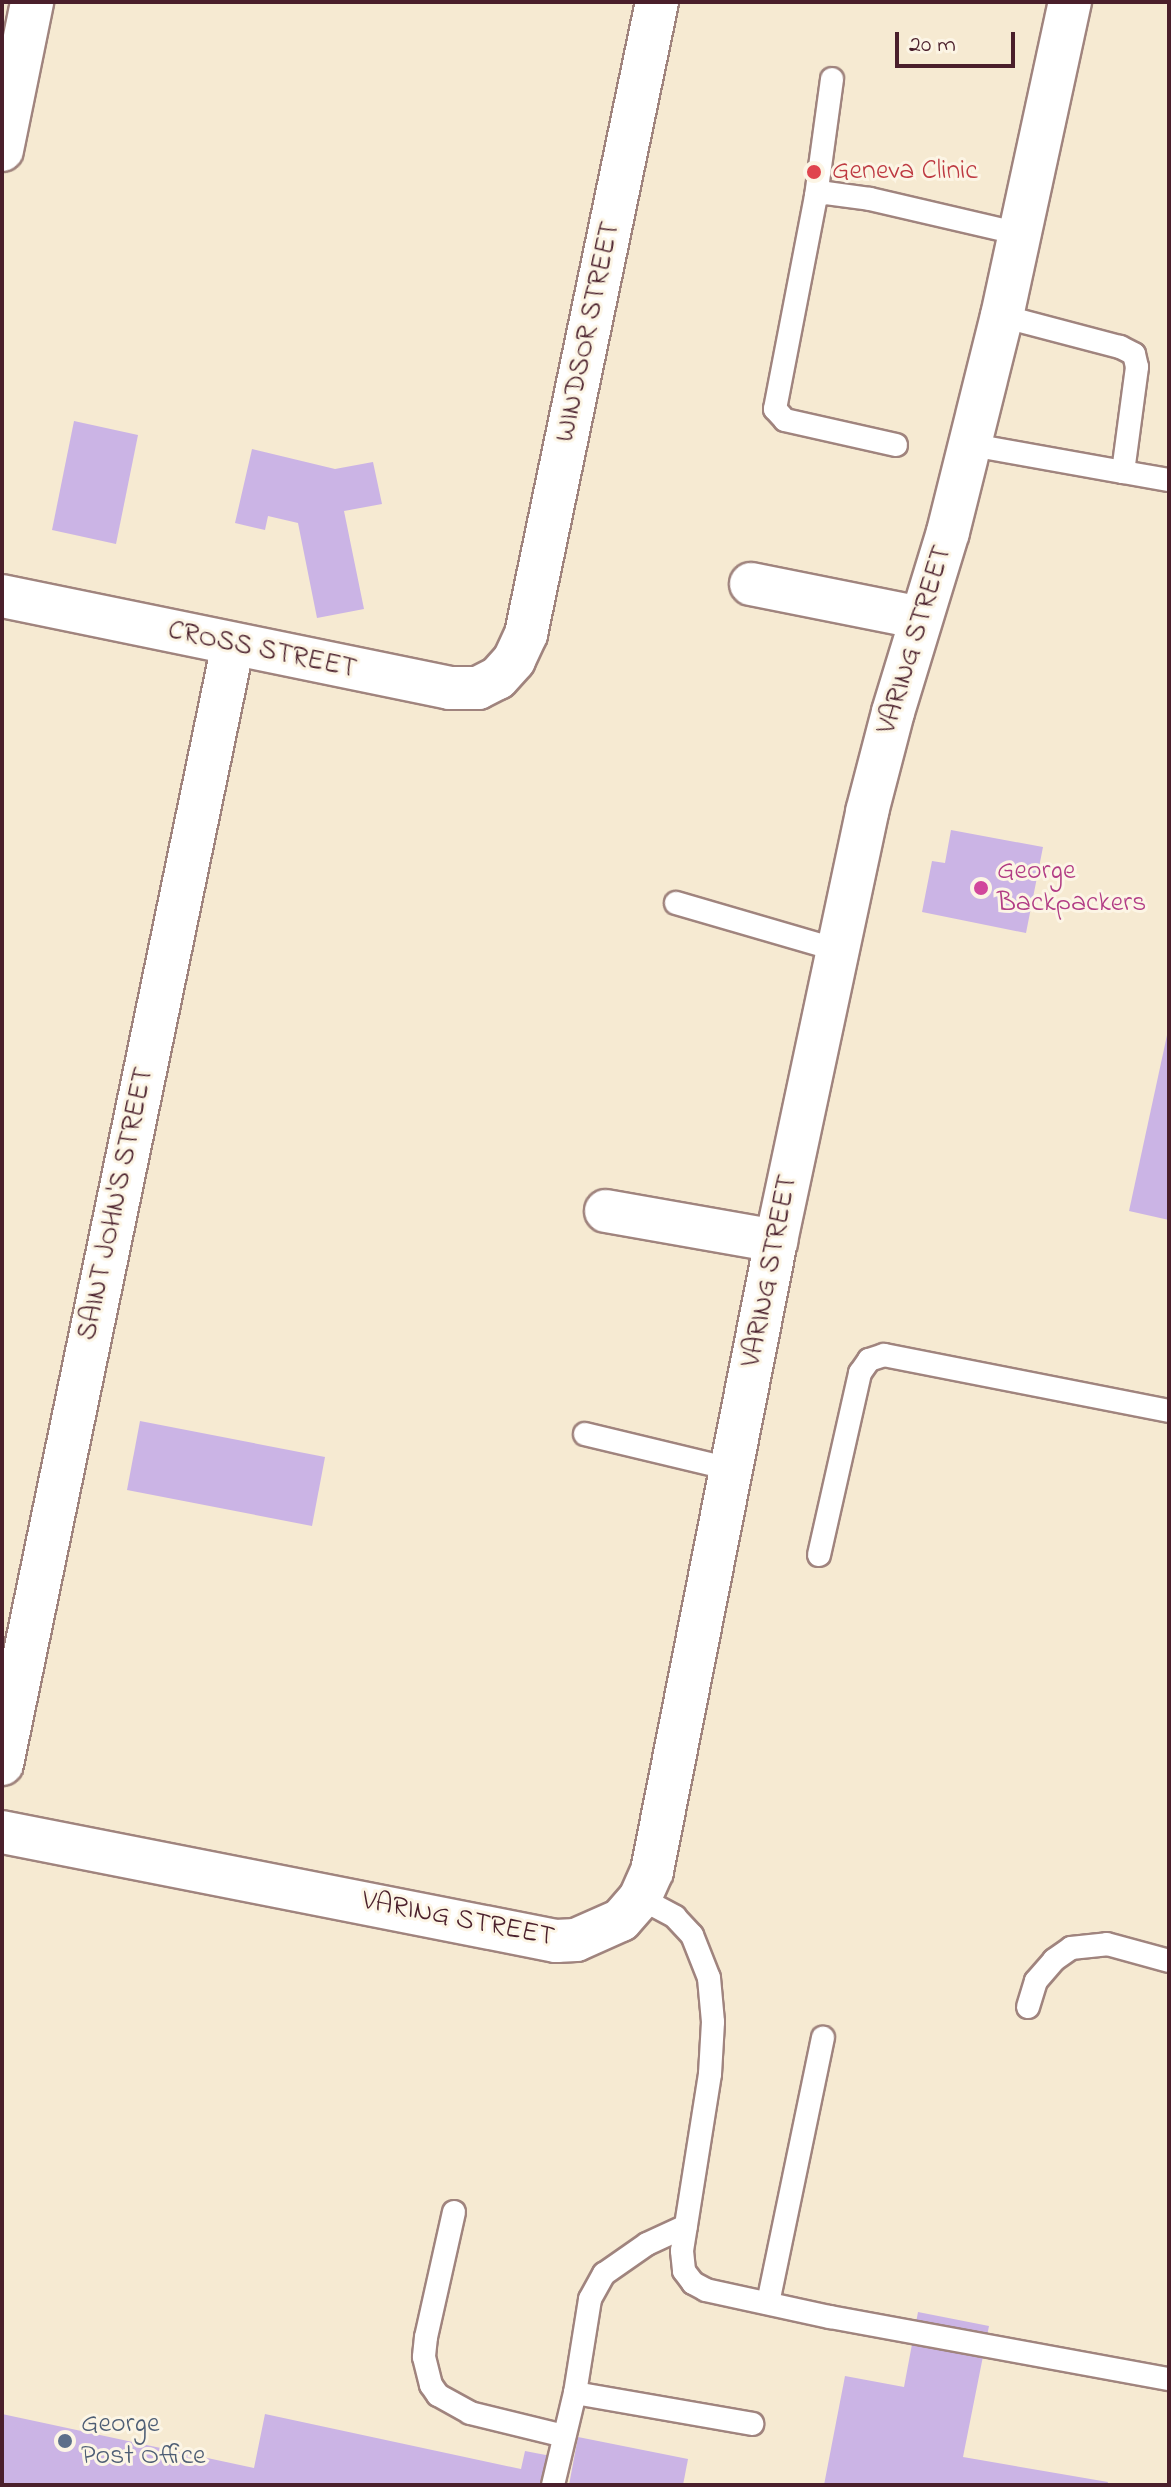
<!DOCTYPE html>
<html>
<head>
<meta charset="utf-8">
<style>
	body { margin:0 }
	#map { position:relative; width:1171px; height:2487px; overflow:hidden; background:#f6ead2; font-family:"Indie Flower",sans-serif }
	div>[style] { position:absolute }
	[style*='--x'] { left:calc(var(--x)*1px); top:calc(var(--y)*1px); width:calc(var(--w)*1px); rotate:calc(var(--a)*1deg) }
	.building>* { inset:0; background:#cbb4e5 }
	.roads { filter:drop-shadow(2px 0 #a0847e) drop-shadow(-2px 0 #a0847e) drop-shadow(0 2px #a0847e) drop-shadow(0 -2px #a0847e) }
	.lane>* { height:22px; margin:-11px; padding:0 11px; transform-origin:11px; border-radius:11px; background:#fff }
	.street>* { height:42px; margin:-21px; padding:0 21px; transform-origin:21px; border-radius:21px; background:#fff }
	.dots>* { width:22px; height:22px; translate:-50% -50%; box-sizing:border-box; border:4px solid #fcf5e5; border-radius:50% }
	span { translate:-50% -50%; white-space:nowrap; text-align:center; line-height:1.15; -webkit-text-stroke:6px #fcf5e5; paint-order:stroke }
	.health-label { font-size:28px; color:#be3a42 }
	.left { translate:0 -50%; text-align:left }
	.street-label { font-size:28px; color:#4a1f2b }
	.hotel-label { font-size:28px; color:#b23c85 }
	.service-label { font-size:28px; color:#4e5e75 }
	.frame { position:absolute; inset:0; border:4px solid #4a1f2b; pointer-events:none }
	.scale { position:absolute; left:895px; top:32px; width:120px; height:36px; box-sizing:border-box; border:4px solid #4a1f2b; border-top:0; padding-left:10px; font-size:24px; line-height:28px; white-space:nowrap; color:#4a1f2b; -webkit-text-stroke:6px #fcf5e5; paint-order:stroke }
</style>
</head>
<body>
<div id="map">
	<div class="building">
		<i style="clip-path:polygon(74px 421px,138px 435px,116px 544px,52px 530px)"></i>
		<i style="clip-path:polygon(252px 449px,335px 469px,373px 462px,382px 504px,344px 511px,364px 609px,317px 618px,298px 523px,268px 516px,265px 530px,235px 523px)"></i>
		<i style="clip-path:polygon(951px 830px,1043px 847px,1026px 933px,922px 912px,932px 861px,945px 863px)"></i>
		<i style="clip-path:polygon(1169px 1026px,1169px 1220px,1129px 1211px)"></i>
		<i style="clip-path:polygon(140px 1421px,325px 1457px,312px 1526px,127px 1490px)"></i>
		<i style="clip-path:polygon(918px 2312px,989px 2326px,963px 2457px,1108px 2482px,1107px 2485px,824px 2485px,845px 2376px,904px 2387px)"></i>
		<i style="clip-path:polygon(2px 2414px,254px 2468px,265px 2414px,521px 2469px,525px 2451px,551px 2456px,545px 2485px,2px 2485px)"></i>
		<i style="clip-path:polygon(578px 2437px,688px 2459px,683px 2485px,569px 2485px)"></i>
	</div>
	<div class="roads">
		<div class="lane">
			<i style="--x:816;--y:196;--w:118;--a:-82.2"></i>
			<i style="--x:967;--y:444;--w:158;--a:10.2"></i>
			<i style="--x:1123;--y:472;--w:106;--a:-82.4"></i>
			<i style="--x:1137;--y:367;--w:13;--a:-103"></i>
			<i style="--x:1134;--y:354;--w:16;--a:-153"></i>
			<i style="--x:1120;--y:347;--w:122;--a:-165.3"></i>
			<i style="--x:896;--y:445;--w:114;--a:-167.3"></i>
			<i style="--x:785;--y:420;--w:15;--a:-132"></i>
			<i style="--x:775;--y:409;--w:217;--a:-79.1"></i>
			<i style="--x:816;--y:196;--w:10;--a:-17"></i>
			<i style="--x:826;--y:193;--w:44;--a:7.8"></i>
			<i style="--x:870;--y:199;--w:154;--a:13.1"></i>
			<i style="--x:1123;--y:472;--w:47;--a:9.9"></i>
			<i style="--x:676;--y:903;--w:169;--a:16.2"></i>
			<i style="--x:585;--y:1434;--w:150;--a:13.5"></i>
			<i style="--x:819;--y:1555;--w:187;--a:-77.3"></i>
			<i style="--x:860;--y:1373;--w:16;--a:-55"></i>
			<i style="--x:869;--y:1360;--w:16;--a:-18"></i>
			<i style="--x:884;--y:1355;--w:290;--a:11.1"></i>
			<i style="--x:640;--y:1898;--w:40;--a:28"></i>
			<i style="--x:675;--y:1917;--w:25;--a:47"></i>
			<i style="--x:692;--y:1935;--w:46;--a:68.4"></i>
			<i style="--x:709;--y:1978;--w:44;--a:84.8"></i>
			<i style="--x:713;--y:2022;--w:52;--a:93.3"></i>
			<i style="--x:710;--y:2074;--w:179;--a:99"></i>
			<i style="--x:682;--y:2251;--w:20;--a:84"></i>
			<i style="--x:684;--y:2271;--w:15;--a:53"></i>
			<i style="--x:693;--y:2283;--w:15;--a:28"></i>
			<i style="--x:706;--y:2290;--w:127;--a:12.3"></i>
			<i style="--x:830;--y:2317;--w:345;--a:10.4"></i>
			<i style="--x:1028;--y:2007;--w:27;--a:-73"></i>
			<i style="--x:1036;--y:1981;--w:28;--a:-49"></i>
			<i style="--x:1054;--y:1960;--w:21;--a:-35"></i>
			<i style="--x:1071;--y:1948;--w:36;--a:-6"></i>
			<i style="--x:1107;--y:1944;--w:64;--a:15.3"></i>
			<i style="--x:454;--y:2212;--w:128;--a:102.6"></i>
			<i style="--x:426;--y:2337;--w:20;--a:96"></i>
			<i style="--x:424;--y:2357;--w:29;--a:76"></i>
			<i style="--x:431;--y:2385;--w:12;--a:55"></i>
			<i style="--x:438;--y:2395;--w:37;--a:29"></i>
			<i style="--x:470;--y:2413;--w:97;--a:13.7"></i>
			<i style="--x:768;--y:2303;--w:271;--a:-78.3"></i>
			<i style="--x:575;--y:2393;--w:95;--a:-80.9"></i>
			<i style="--x:590;--y:2299;--w:29;--a:-61"></i>
			<i style="--x:604;--y:2274;--w:52;--a:-34.9"></i>
			<i style="--x:647;--y:2244;--w:43;--a:-24.8"></i>
			<i style="--x:553;--y:2485;--w:95;--a:-76.6"></i>
			<i style="--x:575;--y:2393;--w:180;--a:9.9"></i>
		</div>
		<div class="street">
			<i style="--x:2;--y:150;--w:151;--a:-78.5"></i>
			<i style="--x:751;--y:584;--w:173;--a:11.3"></i>
			<i style="--x:2;--y:596;--w:457;--a:11.6"></i>
			<i style="--x:450;--y:688;--w:28;--a:0"></i>
			<i style="--x:478;--y:688;--w:22;--a:-27"></i>
			<i style="--x:498;--y:678;--w:24;--a:-48"></i>
			<i style="--x:514;--y:660;--w:29;--a:-65"></i>
			<i style="--x:526;--y:634;--w:645;--a:-78.29"></i>
			<i style="--x:606;--y:1211;--w:173;--a:10"></i>
			<i style="--x:2;--y:1764;--w:1143;--a:-78.34"></i>
			<i style="--x:2;--y:1832;--w:565;--a:11.13"></i>
			<i style="--x:556;--y:1941;--w:20;--a:-3"></i>
			<i style="--x:576;--y:1940;--w:49;--a:-24"></i>
			<i style="--x:621;--y:1920;--w:29;--a:-49"></i>
			<i style="--x:640;--y:1898;--w:30;--a:-66"></i>
			<i style="--x:652;--y:1871;--w:642;--a:-78.87"></i>
			<i style="--x:776;--y:1241;--w:439;--a:-78"></i>
			<i style="--x:867;--y:812;--w:103;--a:-75.4"></i>
			<i style="--x:893;--y:712;--w:188;--a:-73"></i>
			<i style="--x:948;--y:532;--w:223;--a:-76"></i>
			<i style="--x:1002;--y:316;--w:321;--a:-77.8"></i>
		</div>
	</div>
	<div class="dots">
		<i style="left:814px;top:172px;background:#e0444e"></i>
		<i style="left:981px;top:888px;background:#d1479c"></i>
		<i style="left:65px;top:2441px;background:#5c6f8a"></i>
	</div>
	<div class="health-label">
		<span class="left" style="left:832px;top:172px">Geneva Clinic</span>
	</div>
	<div class="street-label">
		<span style="left:589px;top:332px;rotate:-78deg">WINDSOR STREET</span>
		<span style="left:916px;top:640px;rotate:-73deg">VARING STREET</span>
		<span style="left:262px;top:651px;rotate:12deg">CROSS STREET</span>
		<span style="left:117px;top:1204px;rotate:-78deg">SAINT JOHN'S STREET</span>
		<span style="left:771px;top:1271px;rotate:-79deg">VARING STREET</span>
		<span style="left:458px;top:1920px;rotate:11deg">VARING STREET</span>
	</div>
	<div class="hotel-label">
		<span class="left" style="left:997px;top:888px">George<br>Backpackers</span>
	</div>
	<div class="service-label">
		<span class="left" style="left:81px;top:2441px">George<br>Post Office</span>
	</div>
	<div class="frame"></div>
	<div class="scale">20 m</div>
</div>
</body>
</html>
